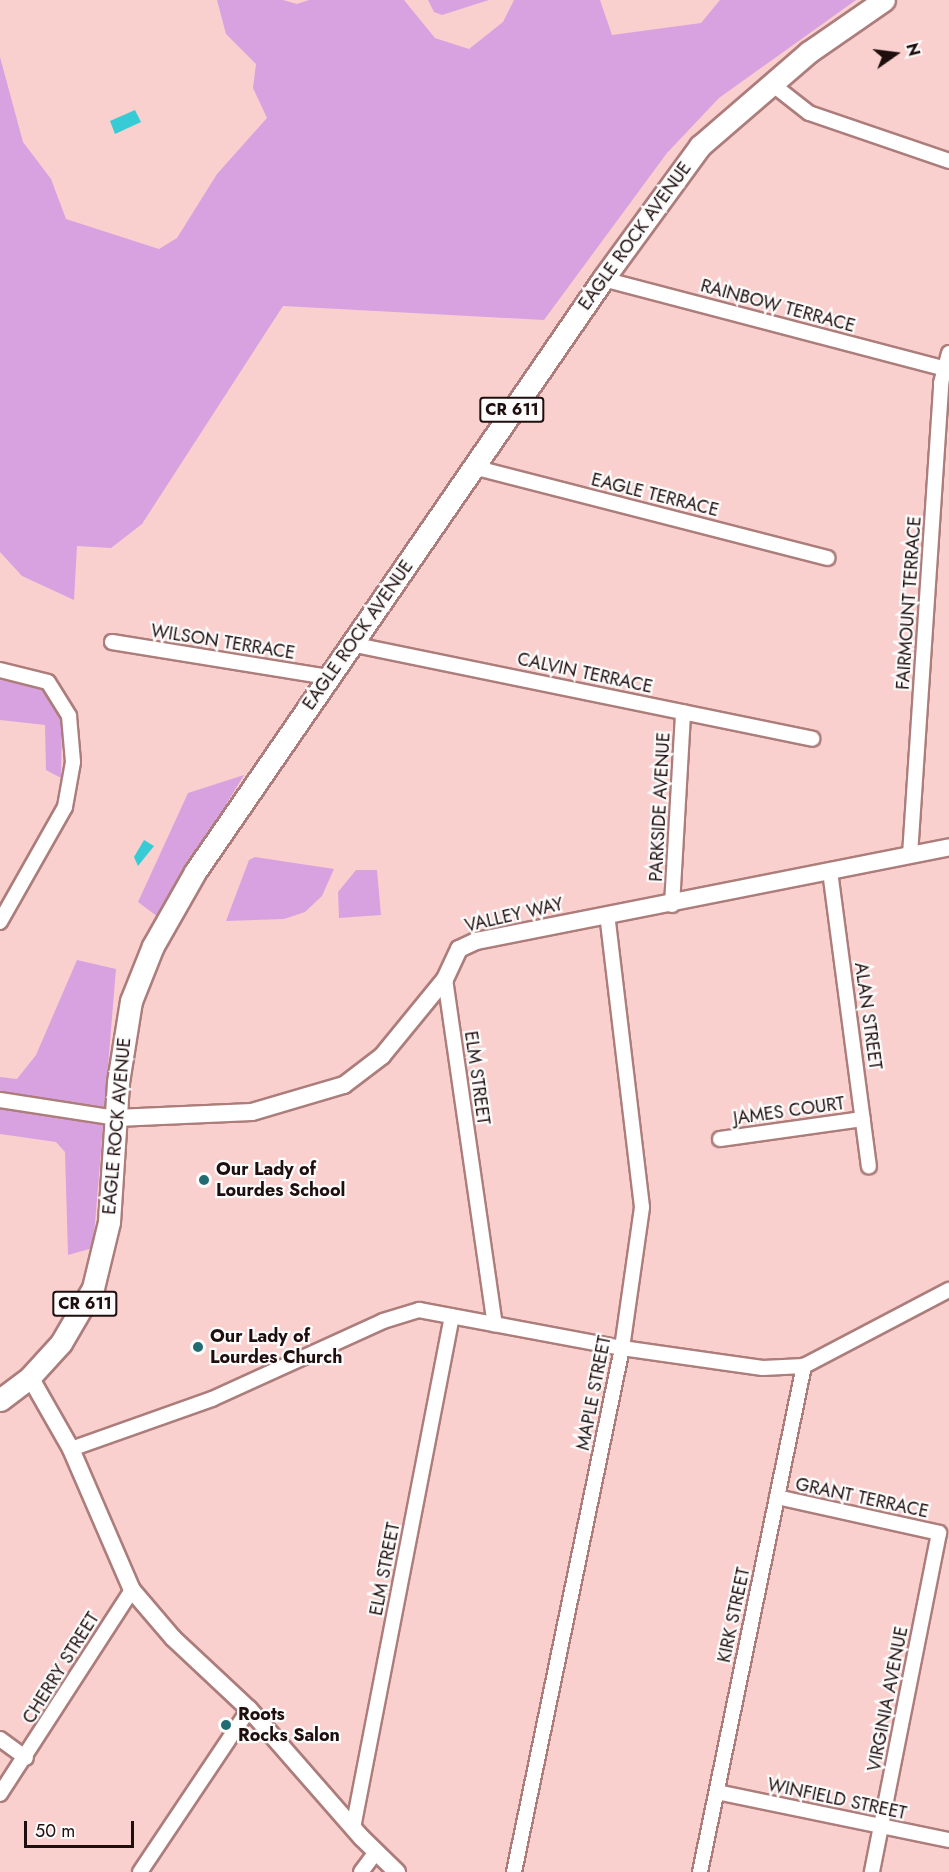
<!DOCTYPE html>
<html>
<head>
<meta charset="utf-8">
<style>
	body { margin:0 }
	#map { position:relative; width:949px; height:1872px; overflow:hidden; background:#f9d0ce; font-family:Jost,sans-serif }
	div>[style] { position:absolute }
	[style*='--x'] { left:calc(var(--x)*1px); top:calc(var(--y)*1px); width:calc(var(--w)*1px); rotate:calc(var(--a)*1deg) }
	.green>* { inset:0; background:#d8a2e1 }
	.water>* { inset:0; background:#37cbd5 }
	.roads { filter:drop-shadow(2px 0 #ac7d7b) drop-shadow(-2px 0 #ac7d7b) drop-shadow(0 2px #ac7d7b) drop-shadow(0 -2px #ac7d7b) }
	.minor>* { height:14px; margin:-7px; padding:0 7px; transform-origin:7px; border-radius:7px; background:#fff }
	.tertiary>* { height:16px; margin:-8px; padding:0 8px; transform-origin:8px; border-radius:8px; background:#fff }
	.primary>* { height:21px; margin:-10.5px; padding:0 10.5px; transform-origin:10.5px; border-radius:10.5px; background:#fff }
	.dots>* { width:16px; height:16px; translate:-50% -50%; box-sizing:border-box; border:3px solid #fcfcfc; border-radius:50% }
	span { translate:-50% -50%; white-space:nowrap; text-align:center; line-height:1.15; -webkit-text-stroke:4.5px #fcfcfc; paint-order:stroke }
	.shield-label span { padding:2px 4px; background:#fcfcfc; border:2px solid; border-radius:4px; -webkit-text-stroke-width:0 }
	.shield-label { font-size:16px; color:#1f0e0e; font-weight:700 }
	.street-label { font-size:18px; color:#1f0e0e }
	.poi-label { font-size:18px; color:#1f0e0e; font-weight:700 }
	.left { translate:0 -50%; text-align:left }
	.north { position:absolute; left:865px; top:24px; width:60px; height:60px; -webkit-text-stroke:4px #fcfcfc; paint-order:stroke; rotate:76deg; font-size:16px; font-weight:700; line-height:24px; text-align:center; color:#1f0e0e }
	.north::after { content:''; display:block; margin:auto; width:21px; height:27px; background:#1f0e0e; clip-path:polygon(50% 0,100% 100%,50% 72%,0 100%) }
	.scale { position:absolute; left:24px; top:1821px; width:110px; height:27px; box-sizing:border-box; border:3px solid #1f0e0e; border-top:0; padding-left:8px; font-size:18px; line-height:21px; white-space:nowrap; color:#1f0e0e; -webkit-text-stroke:4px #fcfcfc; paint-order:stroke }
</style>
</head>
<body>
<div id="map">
	<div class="green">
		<i style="clip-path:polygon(217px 0,283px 0,297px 4px,309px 0,404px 0,435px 38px,469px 49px,503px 22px,514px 0,600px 0,612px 35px,701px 23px,720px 0,856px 0,719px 98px,667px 153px,544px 320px,283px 306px,142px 524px,111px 548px,77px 546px,74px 600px,22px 576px,0 552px,0 57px,23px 142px,51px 179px,66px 219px,159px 249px,177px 238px,217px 174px,267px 118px,253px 88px,256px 64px,226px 34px)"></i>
		<i style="clip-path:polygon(428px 0,489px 0,442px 15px,434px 12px)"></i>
		<i style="clip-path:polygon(0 680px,42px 687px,62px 722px,61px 778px,46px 770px,45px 725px,0 720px)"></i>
		<i style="clip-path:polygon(244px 775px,158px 917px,138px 902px,188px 793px)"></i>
		<i style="clip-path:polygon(255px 857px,334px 869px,322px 896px,305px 912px,284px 919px,226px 921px,249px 860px)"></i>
		<i style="clip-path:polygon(356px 870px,377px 870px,381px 915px,339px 918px,338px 892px)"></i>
		<i style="clip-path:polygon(77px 960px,116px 969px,93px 1248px,68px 1255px,65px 1152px,56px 1142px,0 1134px,0 1077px,17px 1079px,36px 1055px)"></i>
	</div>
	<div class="water">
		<i style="clip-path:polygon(135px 110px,141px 122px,115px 134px,110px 121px)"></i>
		<i style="clip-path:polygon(144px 840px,154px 846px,138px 866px,134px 857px)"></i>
	</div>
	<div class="roads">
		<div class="minor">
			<i style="--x:772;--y:84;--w:47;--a:38.1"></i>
			<i style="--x:809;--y:113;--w:148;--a:18.9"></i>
			<i style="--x:603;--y:279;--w:354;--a:14.7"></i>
			<i style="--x:473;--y:467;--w:366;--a:14.4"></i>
			<i style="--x:112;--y:642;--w:219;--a:9.2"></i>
			<i style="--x:351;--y:644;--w:471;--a:11.6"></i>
			<i style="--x:0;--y:670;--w:49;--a:14"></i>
			<i style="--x:48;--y:682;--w:40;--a:58"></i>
			<i style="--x:69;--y:716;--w:46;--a:85"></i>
			<i style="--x:73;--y:762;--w:46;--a:100.1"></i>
			<i style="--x:65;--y:807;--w:132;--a:119.5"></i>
			<i style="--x:910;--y:855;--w:473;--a:-86.2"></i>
			<i style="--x:941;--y:383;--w:31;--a:-75"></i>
			<i style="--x:830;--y:871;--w:298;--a:82.5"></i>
			<i style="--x:672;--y:905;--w:193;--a:-86.7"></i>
			<i style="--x:445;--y:979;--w:349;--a:81.8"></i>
			<i style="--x:0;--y:1100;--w:117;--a:8.8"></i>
			<i style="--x:720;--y:1139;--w:144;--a:-8"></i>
			<i style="--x:71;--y:1449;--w:150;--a:-19.5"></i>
			<i style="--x:212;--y:1399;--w:188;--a:-24.5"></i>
			<i style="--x:383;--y:1321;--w:38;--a:-17"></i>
			<i style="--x:419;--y:1310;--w:207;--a:10.6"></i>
			<i style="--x:622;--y:1348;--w:142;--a:8.1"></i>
			<i style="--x:763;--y:1368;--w:41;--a:-2.8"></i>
			<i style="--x:804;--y:1366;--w:164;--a:-27.7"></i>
			<i style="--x:777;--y:1497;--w:166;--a:12.5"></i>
			<i style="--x:939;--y:1533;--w:346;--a:101.2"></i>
			<i style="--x:0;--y:1739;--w:32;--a:36"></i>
			<i style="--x:717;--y:1792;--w:237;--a:11.7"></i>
			<i style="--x:0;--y:1794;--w:243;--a:-57.1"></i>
			<i style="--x:353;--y:1828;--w:521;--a:-79.06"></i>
			<i style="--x:140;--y:1872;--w:196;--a:-56.2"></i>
			<i style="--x:361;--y:1872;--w:25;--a:-53"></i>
			<i style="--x:514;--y:1872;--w:535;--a:-78.35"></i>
			<i style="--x:622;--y:1348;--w:142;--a:-81.9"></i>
			<i style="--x:642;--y:1207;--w:294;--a:-96.8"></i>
			<i style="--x:700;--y:1872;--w:517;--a:-78.39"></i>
		</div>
		<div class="tertiary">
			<i style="--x:116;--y:1118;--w:136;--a:-2.5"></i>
			<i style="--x:252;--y:1112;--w:96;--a:-16.4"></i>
			<i style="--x:344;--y:1085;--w:48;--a:-37.3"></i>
			<i style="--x:382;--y:1056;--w:99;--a:-50.7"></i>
			<i style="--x:445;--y:979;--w:33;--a:-65"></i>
			<i style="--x:459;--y:949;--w:19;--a:-25"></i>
			<i style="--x:476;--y:941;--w:482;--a:-11.2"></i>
			<i style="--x:30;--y:1377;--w:83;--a:60.3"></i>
			<i style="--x:71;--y:1449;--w:154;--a:66.6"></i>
			<i style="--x:132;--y:1590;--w:63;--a:49.5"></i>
			<i style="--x:173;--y:1638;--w:104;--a:43.1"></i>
			<i style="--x:249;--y:1709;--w:171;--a:48.8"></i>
			<i style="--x:362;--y:1838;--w:49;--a:44.2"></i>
		</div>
		<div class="primary">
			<i style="--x:0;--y:1400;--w:38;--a:-37"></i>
			<i style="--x:30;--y:1377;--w:46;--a:-47.6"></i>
			<i style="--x:61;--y:1343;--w:64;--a:-59.8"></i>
			<i style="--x:93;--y:1288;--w:68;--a:-76.4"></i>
			<i style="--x:109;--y:1222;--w:140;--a:-86.3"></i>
			<i style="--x:118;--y:1082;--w:82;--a:-80.9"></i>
			<i style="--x:131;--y:1001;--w:59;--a:-68.2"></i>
			<i style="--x:153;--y:946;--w:85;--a:-60.4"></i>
			<i style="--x:195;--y:872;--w:720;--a:-55.47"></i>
			<i style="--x:603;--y:279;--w:165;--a:-53.9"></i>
			<i style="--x:700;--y:146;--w:144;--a:-40.8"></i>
			<i style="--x:809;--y:52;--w:91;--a:-34.7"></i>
		</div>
	</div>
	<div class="dots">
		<i style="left:204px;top:1180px;background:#216c72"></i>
		<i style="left:198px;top:1347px;background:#216c72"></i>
		<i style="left:226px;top:1725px;background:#216c72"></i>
	</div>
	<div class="shield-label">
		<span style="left:512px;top:410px">CR 611</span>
		<span style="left:85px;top:1304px">CR 611</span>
	</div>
	<div class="street-label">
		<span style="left:635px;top:236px;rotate:-54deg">EAGLE ROCK AVENUE</span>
		<span style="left:778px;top:306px;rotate:15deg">RAINBOW TERRACE</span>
		<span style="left:655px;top:495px;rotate:14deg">EAGLE TERRACE</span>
		<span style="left:909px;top:603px;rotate:-86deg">FAIRMOUNT TERRACE</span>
		<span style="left:358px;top:635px;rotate:-55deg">EAGLE ROCK AVENUE</span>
		<span style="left:223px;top:642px;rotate:9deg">WILSON TERRACE</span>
		<span style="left:585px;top:673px;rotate:12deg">CALVIN TERRACE</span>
		<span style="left:660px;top:807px;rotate:-87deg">PARKSIDE AVENUE</span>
		<span style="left:514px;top:915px;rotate:-13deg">VALLEY WAY</span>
		<span style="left:868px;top:1016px;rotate:82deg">ALAN STREET</span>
		<span style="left:477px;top:1078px;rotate:82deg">ELM STREET</span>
		<span style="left:789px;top:1111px;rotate:-8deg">JAMES COURT</span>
		<span style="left:117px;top:1126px;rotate:-85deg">EAGLE ROCK AVENUE</span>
		<span style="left:594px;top:1393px;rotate:-79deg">MAPLE STREET</span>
		<span style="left:862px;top:1498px;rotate:12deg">GRANT TERRACE</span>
		<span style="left:385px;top:1569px;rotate:-79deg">ELM STREET</span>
		<span style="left:734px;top:1615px;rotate:-78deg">KIRK STREET</span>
		<span style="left:61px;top:1668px;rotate:-58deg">CHERRY STREET</span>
		<span style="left:888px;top:1699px;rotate:-79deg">VIRGINIA AVENUE</span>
		<span style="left:837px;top:1799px;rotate:12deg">WINFIELD STREET</span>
	</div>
	<div class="poi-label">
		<span class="left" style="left:216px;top:1180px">Our Lady of<br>Lourdes School</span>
		<span class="left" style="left:210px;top:1347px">Our Lady of<br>Lourdes Church</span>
		<span class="left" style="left:238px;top:1725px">Roots<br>Rocks Salon</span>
	</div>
	<div class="north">N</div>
	<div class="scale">50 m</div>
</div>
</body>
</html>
